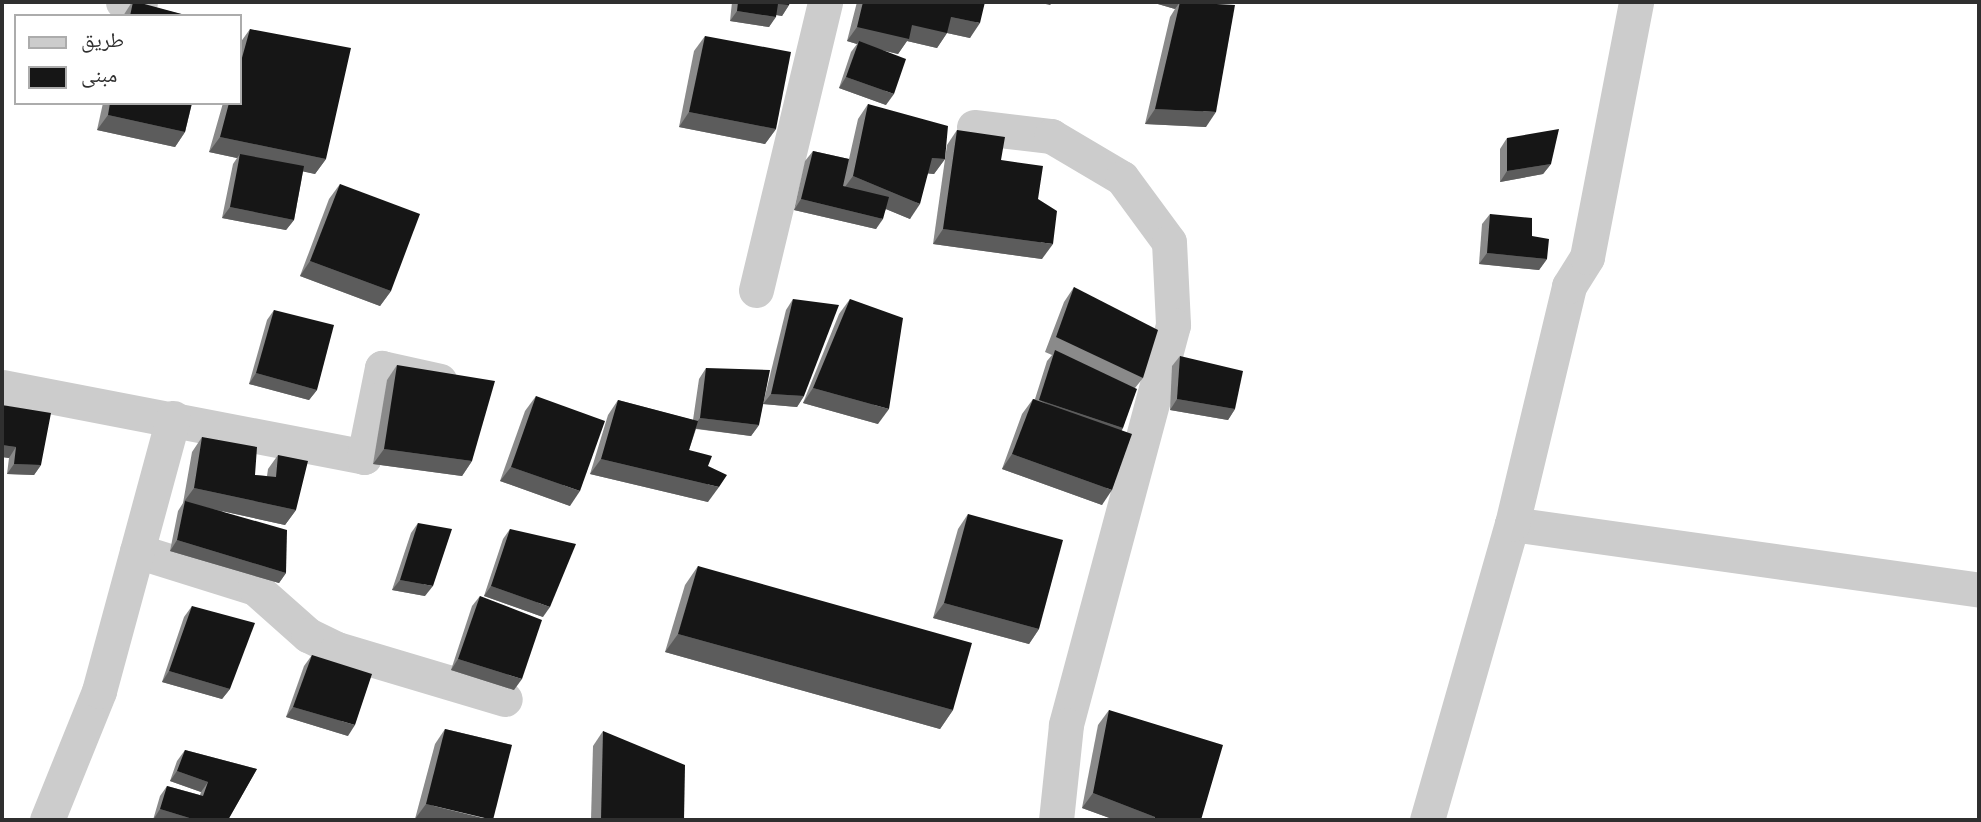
<!DOCTYPE html>
<html>
<head>
<meta charset="utf-8">
<style>
	body { margin:0 }
	#map { position:relative; width:1981px; height:822px; overflow:hidden; background:#fff; font-family:"Noto Sans","Noto Naskh Arabic",sans-serif }
	div>[style] { position:absolute }
	[style*='--x'] { left:calc(var(--x)*1px); top:calc(var(--y)*1px); width:calc(var(--w)*1px); rotate:calc(var(--a)*1deg) }
	.minor>* { height:35px; margin:-17.5px; padding:0 17.5px; transform-origin:17.5px; border-radius:17.5px; background:#ccc }
	.wall>* { inset:0; background:#8a8a8a }
	.shaded-wall>* { inset:0; background:#5c5c5c }
	.building>* { inset:0; background:#161616 }
	span { translate:-50% -50%; white-space:nowrap; text-align:center; line-height:1.15; -webkit-text-stroke:7px #fff; paint-order:stroke }
	.frame { position:absolute; inset:0; border:4px solid #2f2f2f; pointer-events:none }
	.legend { position:absolute; left:14px; top:14px; width:228px; height:91px; box-sizing:border-box; background:#fff; border:2px solid #acacac; margin:0; padding:9px 12px; list-style:none; font-size:21px; color:#2f2f2f }
	.legend li { display:flex; align-items:center; gap:14px; height:35px }
	.legend b { width:35px; border:2px solid #acacac }
</style>
</head>
<body>
<div id="map">
	<div class="minor">
		<i style="--x:123;--y:2;--w:17;--a:0"></i>
		<i style="--x:974;--y:127;--w:78;--a:6.7"></i>
		<i style="--x:1051;--y:136;--w:82;--a:30.6"></i>
		<i style="--x:1122;--y:178;--w:79;--a:53.7"></i>
		<i style="--x:1169;--y:242;--w:83;--a:87.2"></i>
		<i style="--x:1173;--y:325;--w:414;--a:105"></i>
		<i style="--x:1066;--y:725;--w:96;--a:96"></i>
		<i style="--x:756;--y:290;--w:296;--a:-76.5"></i>
		<i style="--x:2;--y:387;--w:369;--a:10.9"></i>
		<i style="--x:364;--y:457;--w:91;--a:-78.6"></i>
		<i style="--x:382;--y:368;--w:59;--a:12.6"></i>
		<i style="--x:1512;--y:524;--w:472;--a:8"></i>
		<i style="--x:137;--y:551;--w:124;--a:17.4"></i>
		<i style="--x:255;--y:588;--w:71;--a:41.6"></i>
		<i style="--x:308;--y:635;--w:32;--a:26"></i>
		<i style="--x:337;--y:649;--w:175;--a:16.6"></i>
		<i style="--x:47;--y:820;--w:139;--a:-68"></i>
		<i style="--x:99;--y:691;--w:283;--a:-74.8"></i>
		<i style="--x:1427;--y:820;--w:308;--a:-74"></i>
		<i style="--x:1512;--y:524;--w:245;--a:-76.5"></i>
		<i style="--x:1569;--y:286;--w:34;--a:-58"></i>
		<i style="--x:1587;--y:257;--w:260;--a:-79.1"></i>
	</div>
	<div class="wall">
		<i style="clip-path:polygon(132px 2px,189px 16px,123px 16px)"></i>
		<i style="clip-path:polygon(732px 2px,790px 2px,789px 5px,782px 16px,776px 15px,769px 27px,730px 21px)"></i>
		<i style="clip-path:polygon(857px 2px,985px 2px,970px 38px,947px 33px,937px 48px,907px 41px,898px 54px,881px 50px,886px 105px,839px 88px,851px 52px,857px 44px,847px 41px)"></i>
		<i style="clip-path:polygon(1151px 2px,1184px 2px,1206px 127px,1145px 124px,1170px 17px,1175px 9px)"></i>
		<i style="clip-path:polygon(250px 29px,326px 159px,315px 174px,303px 171px,294px 220px,286px 230px,222px 218px,233px 164px,237px 158px,209px 152px,223px 103px,240px 103px,240px 43px)"></i>
		<i style="clip-path:polygon(705px 36px,776px 129px,765px 144px,679px 127px,694px 51px)"></i>
		<i style="clip-path:polygon(103px 103px,192px 103px,185px 132px,175px 147px,97px 130px)"></i>
		<i style="clip-path:polygon(868px 104px,945px 159px,934px 174px,928px 173px,910px 219px,886px 209px,876px 229px,794px 210px,805px 161px,813px 151px,849px 159px,858px 119px)"></i>
		<i style="clip-path:polygon(957px 130px,1001px 160px,1038px 199px,1042px 259px,933px 244px,947px 145px)"></i>
		<i style="clip-path:polygon(1507px 138px,1551px 164px,1543px 174px,1500px 182px,1500px 149px)"></i>
		<i style="clip-path:polygon(340px 184px,391px 291px,380px 306px,300px 276px,329px 199px)"></i>
		<i style="clip-path:polygon(1490px 214px,1532px 236px,1547px 259px,1539px 270px,1479px 264px,1482px 224px)"></i>
		<i style="clip-path:polygon(1074px 287px,1143px 378px,1135px 388px,1122px 430px,1102px 505px,1002px 469px,1022px 414px,1033px 399px,1035px 399px,1047px 361px,1052px 355px,1045px 352px,1064px 302px)"></i>
		<i style="clip-path:polygon(793px 299px,804px 396px,797px 407px,763px 404px,786px 310px)"></i>
		<i style="clip-path:polygon(850px 299px,878px 424px,803px 403px,839px 314px)"></i>
		<i style="clip-path:polygon(274px 310px,317px 390px,309px 400px,249px 384px,267px 320px)"></i>
		<i style="clip-path:polygon(1180px 356px,1235px 409px,1228px 420px,1170px 410px,1172px 366px)"></i>
		<i style="clip-path:polygon(397px 365px,472px 461px,462px 476px,373px 464px,387px 380px)"></i>
		<i style="clip-path:polygon(706px 368px,759px 425px,751px 436px,696px 429px,689px 450px,708px 466px,708px 502px,590px 474px,608px 415px,618px 400px,693px 420px,699px 379px)"></i>
		<i style="clip-path:polygon(536px 396px,570px 506px,500px 481px,525px 411px)"></i>
		<i style="clip-path:polygon(2px 405px,41px 465px,34px 475px,7px 474px,9px 458px,2px 457px)"></i>
		<i style="clip-path:polygon(202px 437px,255px 475px,267px 476px,268px 469px,278px 455px,296px 510px,285px 525px,222px 511px,286px 573px,279px 583px,170px 551px,178px 511px,183px 503px,192px 452px)"></i>
		<i style="clip-path:polygon(968px 514px,1039px 629px,1029px 644px,933px 618px,958px 529px)"></i>
		<i style="clip-path:polygon(418px 523px,425px 596px,392px 590px,411px 533px)"></i>
		<i style="clip-path:polygon(510px 529px,543px 617px,484px 596px,503px 539px)"></i>
		<i style="clip-path:polygon(698px 566px,953px 710px,940px 729px,665px 652px,685px 585px)"></i>
		<i style="clip-path:polygon(480px 596px,514px 690px,451px 670px,472px 606px)"></i>
		<i style="clip-path:polygon(192px 606px,230px 689px,222px 699px,162px 682px,184px 617px)"></i>
		<i style="clip-path:polygon(312px 655px,348px 736px,286px 717px,304px 666px)"></i>
		<i style="clip-path:polygon(1109px 710px,1201px 820px,1115px 820px,1082px 808px,1098px 725px)"></i>
		<i style="clip-path:polygon(445px 729px,512px 745px,415px 819px,435px 744px)"></i>
		<i style="clip-path:polygon(603px 731px,684px 820px,591px 820px,593px 746px)"></i>
		<i style="clip-path:polygon(185px 750px,257px 769px,228px 820px,153px 820px,160px 796px,167px 786px,200px 795px,201px 792px,170px 781px,177px 761px)"></i>
	</div>
	<div class="shaded-wall">
		<i style="clip-path:polygon(1037px 2px,1053px 2px,1050px 5px)"></i>
		<i style="clip-path:polygon(1151px 2px,1184px 2px,1179px 9px,1180px 2px,1175px 9px)"></i>
		<i style="clip-path:polygon(778px 4px,789px 5px,782px 16px,771px 14px)"></i>
		<i style="clip-path:polygon(737px 11px,776px 17px,769px 27px,730px 21px)"></i>
		<i style="clip-path:polygon(951px 17px,980px 23px,970px 38px,947px 33px,937px 48px,907px 41px,898px 54px,858px 44px,859px 41px,857px 44px,847px 41px,857px 27px,912px 25px)"></i>
		<i style="clip-path:polygon(846px 77px,894px 94px,886px 105px,839px 88px)"></i>
		<i style="clip-path:polygon(1155px 109px,1216px 112px,1206px 127px,1145px 124px)"></i>
		<i style="clip-path:polygon(689px 112px,776px 129px,765px 144px,679px 127px)"></i>
		<i style="clip-path:polygon(108px 115px,185px 132px,175px 147px,97px 130px)"></i>
		<i style="clip-path:polygon(220px 137px,326px 159px,315px 174px,239px 158px,240px 154px,237px 158px,209px 152px)"></i>
		<i style="clip-path:polygon(932px 158px,945px 159px,934px 174px,921px 173px)"></i>
		<i style="clip-path:polygon(1551px 164px,1543px 174px,1500px 182px,1507px 171px)"></i>
		<i style="clip-path:polygon(853px 176px,920px 204px,910px 219px,842px 191px)"></i>
		<i style="clip-path:polygon(801px 199px,883px 219px,876px 229px,794px 210px)"></i>
		<i style="clip-path:polygon(230px 207px,294px 220px,286px 230px,222px 218px)"></i>
		<i style="clip-path:polygon(943px 229px,1053px 244px,1042px 259px,933px 244px)"></i>
		<i style="clip-path:polygon(1487px 253px,1547px 259px,1539px 270px,1479px 264px)"></i>
		<i style="clip-path:polygon(310px 261px,391px 291px,380px 306px,300px 276px)"></i>
		<i style="clip-path:polygon(256px 373px,317px 390px,309px 400px,249px 384px)"></i>
		<i style="clip-path:polygon(813px 388px,889px 409px,878px 424px,803px 403px)"></i>
		<i style="clip-path:polygon(771px 394px,804px 396px,797px 407px,763px 404px)"></i>
		<i style="clip-path:polygon(1177px 399px,1235px 409px,1228px 420px,1170px 410px)"></i>
		<i style="clip-path:polygon(1039px 400px,1123px 428px,1116px 439px)"></i>
		<i style="clip-path:polygon(700px 418px,759px 425px,751px 436px,692px 428px)"></i>
		<i style="clip-path:polygon(2px 445px,16px 447px,9px 458px,2px 457px)"></i>
		<i style="clip-path:polygon(384px 449px,472px 461px,462px 476px,373px 464px)"></i>
		<i style="clip-path:polygon(1012px 454px,1112px 490px,1102px 505px,1002px 469px)"></i>
		<i style="clip-path:polygon(601px 459px,719px 487px,708px 502px,590px 474px)"></i>
		<i style="clip-path:polygon(14px 464px,41px 465px,34px 475px,7px 474px)"></i>
		<i style="clip-path:polygon(511px 467px,580px 491px,570px 506px,500px 481px)"></i>
		<i style="clip-path:polygon(194px 488px,296px 510px,285px 525px,185px 503px,185px 501px,183px 503px)"></i>
		<i style="clip-path:polygon(177px 540px,286px 573px,279px 583px,170px 551px)"></i>
		<i style="clip-path:polygon(400px 580px,433px 586px,425px 596px,392px 590px)"></i>
		<i style="clip-path:polygon(491px 586px,550px 607px,543px 617px,484px 596px)"></i>
		<i style="clip-path:polygon(944px 603px,1039px 629px,1029px 644px,933px 618px)"></i>
		<i style="clip-path:polygon(678px 634px,953px 710px,940px 729px,665px 652px)"></i>
		<i style="clip-path:polygon(458px 659px,522px 679px,514px 690px,451px 670px)"></i>
		<i style="clip-path:polygon(169px 671px,230px 689px,222px 699px,162px 682px)"></i>
		<i style="clip-path:polygon(293px 707px,355px 725px,348px 736px,286px 717px)"></i>
		<i style="clip-path:polygon(177px 771px,208px 782px,201px 792px,170px 781px)"></i>
		<i style="clip-path:polygon(1093px 793px,1155px 817px,1153px 820px,1115px 820px,1082px 808px)"></i>
		<i style="clip-path:polygon(426px 804px,491px 820px,422px 820px,415px 819px)"></i>
		<i style="clip-path:polygon(160px 809px,196px 820px,153px 820px)"></i>
	</div>
	<div class="building">
		<i style="clip-path:polygon(133px 2px,137px 2px,189px 16px,130px 16px)"></i>
		<i style="clip-path:polygon(738px 2px,790px 2px,789px 5px,778px 4px,776px 17px,737px 11px)"></i>
		<i style="clip-path:polygon(863px 2px,985px 2px,980px 23px,951px 17px,947px 33px,912px 25px,909px 39px,857px 27px)"></i>
		<i style="clip-path:polygon(1180px 2px,1235px 5px,1216px 112px,1155px 109px)"></i>
		<i style="clip-path:polygon(250px 29px,351px 48px,326px 159px,220px 137px,229px 103px,240px 103px,240px 65px)"></i>
		<i style="clip-path:polygon(705px 36px,791px 52px,776px 129px,689px 112px)"></i>
		<i style="clip-path:polygon(859px 41px,906px 59px,894px 94px,846px 77px)"></i>
		<i style="clip-path:polygon(110px 103px,192px 103px,185px 132px,108px 115px)"></i>
		<i style="clip-path:polygon(868px 104px,948px 126px,945px 159px,932px 158px,920px 204px,853px 176px)"></i>
		<i style="clip-path:polygon(1559px 129px,1551px 164px,1507px 171px,1507px 138px)"></i>
		<i style="clip-path:polygon(957px 130px,1005px 137px,1001px 160px,1043px 166px,1038px 199px,1057px 211px,1053px 244px,943px 229px)"></i>
		<i style="clip-path:polygon(813px 151px,849px 159px,843px 186px,889px 197px,883px 219px,801px 199px)"></i>
		<i style="clip-path:polygon(240px 154px,304px 166px,294px 220px,230px 207px)"></i>
		<i style="clip-path:polygon(340px 184px,420px 214px,391px 291px,310px 261px)"></i>
		<i style="clip-path:polygon(1490px 214px,1532px 218px,1532px 236px,1549px 239px,1547px 259px,1487px 253px)"></i>
		<i style="clip-path:polygon(1074px 287px,1158px 330px,1143px 378px,1056px 337px)"></i>
		<i style="clip-path:polygon(793px 299px,839px 305px,804px 396px,771px 394px)"></i>
		<i style="clip-path:polygon(850px 299px,903px 318px,889px 409px,813px 388px)"></i>
		<i style="clip-path:polygon(274px 310px,334px 325px,317px 390px,256px 373px)"></i>
		<i style="clip-path:polygon(1055px 350px,1137px 389px,1123px 428px,1039px 400px)"></i>
		<i style="clip-path:polygon(1180px 356px,1243px 371px,1235px 409px,1177px 399px)"></i>
		<i style="clip-path:polygon(397px 365px,495px 381px,472px 461px,384px 449px)"></i>
		<i style="clip-path:polygon(706px 368px,770px 370px,759px 425px,700px 418px)"></i>
		<i style="clip-path:polygon(536px 396px,605px 421px,580px 491px,511px 467px)"></i>
		<i style="clip-path:polygon(1033px 399px,1132px 434px,1112px 490px,1012px 454px)"></i>
		<i style="clip-path:polygon(618px 400px,698px 421px,689px 450px,712px 456px,708px 466px,727px 475px,719px 487px,601px 459px)"></i>
		<i style="clip-path:polygon(2px 405px,51px 413px,41px 465px,14px 464px,16px 447px,2px 445px)"></i>
		<i style="clip-path:polygon(202px 437px,257px 447px,255px 475px,276px 477px,278px 455px,308px 461px,296px 510px,194px 488px)"></i>
		<i style="clip-path:polygon(185px 501px,287px 530px,286px 573px,177px 540px)"></i>
		<i style="clip-path:polygon(968px 514px,1063px 540px,1039px 629px,944px 603px)"></i>
		<i style="clip-path:polygon(418px 523px,452px 529px,433px 586px,400px 580px)"></i>
		<i style="clip-path:polygon(510px 529px,576px 544px,550px 607px,491px 586px)"></i>
		<i style="clip-path:polygon(698px 566px,972px 643px,953px 710px,678px 634px)"></i>
		<i style="clip-path:polygon(480px 596px,542px 620px,522px 679px,458px 659px)"></i>
		<i style="clip-path:polygon(192px 606px,255px 623px,230px 689px,169px 671px)"></i>
		<i style="clip-path:polygon(312px 655px,372px 674px,355px 725px,293px 707px)"></i>
		<i style="clip-path:polygon(1109px 710px,1223px 745px,1201px 820px,1155px 820px,1155px 817px,1093px 793px)"></i>
		<i style="clip-path:polygon(445px 729px,512px 745px,493px 820px,426px 804px)"></i>
		<i style="clip-path:polygon(603px 731px,685px 765px,684px 820px,601px 820px)"></i>
		<i style="clip-path:polygon(185px 750px,257px 769px,228px 820px,196px 820px,160px 809px,167px 786px,203px 796px,208px 782px,177px 771px)"></i>
	</div>
	<div class="frame"></div>
	<ul class="legend">
	<li><b style="height:9px;background:#ccc"></b>طريق</li>
	<li><b style="height:19px;background:#161616"></b>مبنى</li>
	</ul>
</div>
</body>
</html>
